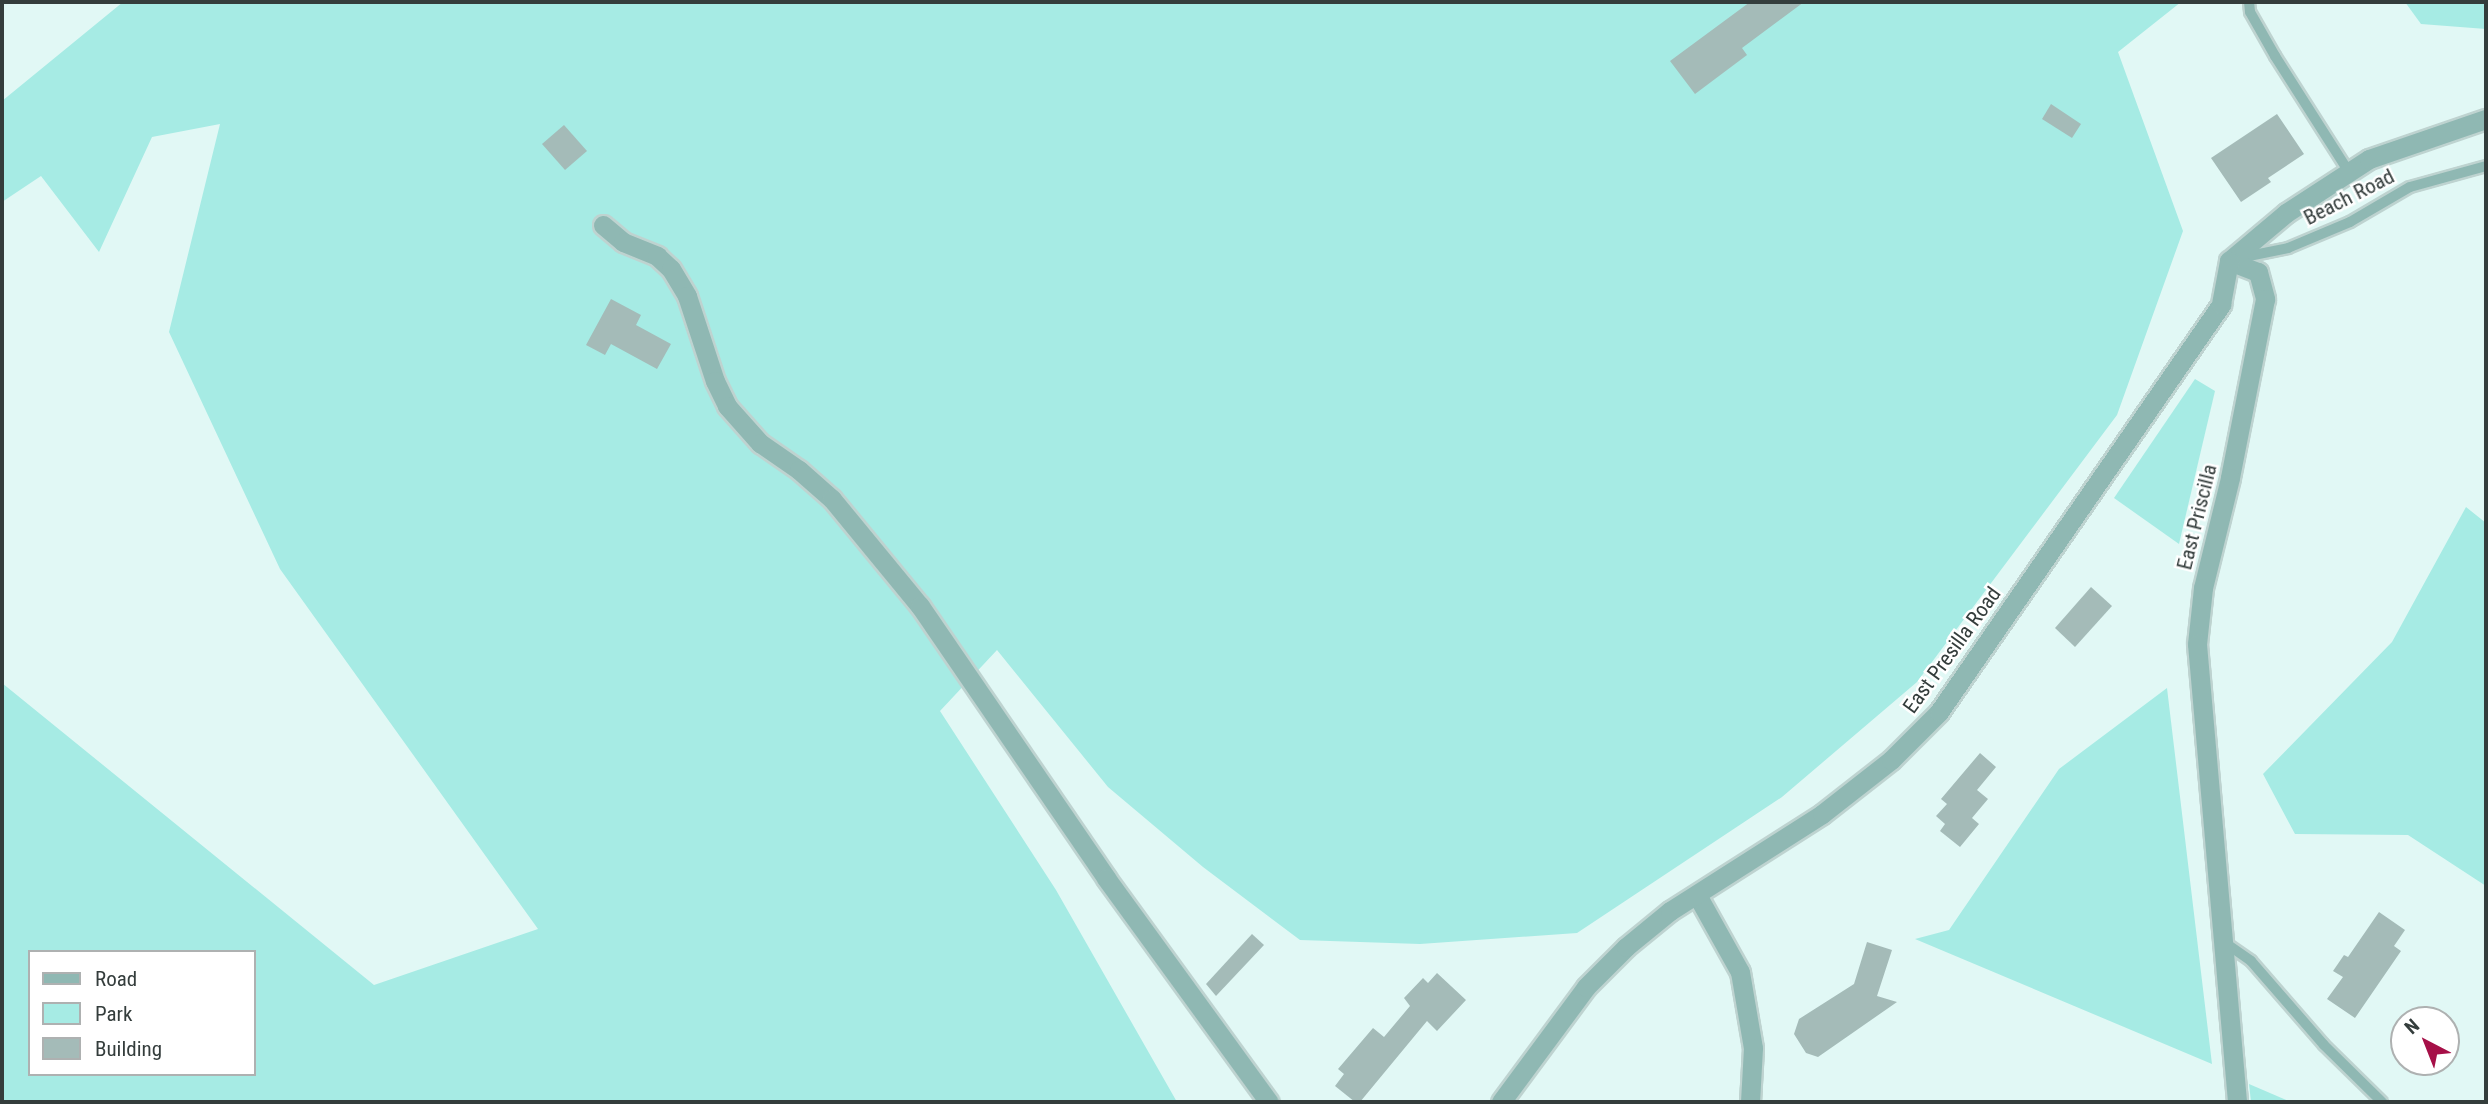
<!DOCTYPE html>
<html>
<head>
<meta charset="utf-8">
<style>
	body { margin:0 }
	#map { position:relative; width:2488px; height:1104px; overflow:hidden; background:#e1f8f5; font-family:"Roboto Condensed",sans-serif }
	div>[style] { position:absolute }
	[style*='--x'] { left:calc(var(--x)*1px); top:calc(var(--y)*1px); width:calc(var(--w)*1px); rotate:calc(var(--a)*1deg) }
	.green>* { inset:0; background:#a6ebe4 }
	.building>* { inset:0; background:#a4bbb8 }
	.roads { filter:drop-shadow(2px 0 #bed3d0) drop-shadow(-2px 0 #bed3d0) drop-shadow(0 2px #bed3d0) drop-shadow(0 -2px #bed3d0) }
	.lane>* { height:10px; margin:-5px; padding:0 5px; transform-origin:5px; border-radius:5px; background:#8fb8b3 }
	.street>* { height:19px; margin:-9.5px; padding:0 9.5px; transform-origin:9.5px; border-radius:9.5px; background:#8fb8b3 }
	span { translate:-50% -50%; white-space:nowrap; text-align:center; line-height:1.15; -webkit-text-stroke:5px #fff; paint-order:stroke }
	.street-label { font-size:21px; color:#343d3c }
	.frame { position:absolute; inset:0; border:4px solid #343d3c; pointer-events:none }
	.legend { position:absolute; left:28px; top:950px; width:228px; height:126px; box-sizing:border-box; background:#fff; border:2px solid #aeb1b1; margin:0; padding:9px 12px; list-style:none; font-size:21px; color:#343d3c }
	.legend li { display:flex; align-items:center; gap:14px; height:35px }
	.legend b { width:35px; border:2px solid #aeb1b1 }
	.north { position:absolute; left:2390px; top:1006px; width:70px; height:70px; box-sizing:border-box; background:#fff; border:2px solid #aeb1b1; border-radius:50%; rotate:318deg; font-size:19px; font-weight:700; line-height:28px; text-align:center; color:#343d3c }
	.north::after { content:''; display:block; margin:auto; width:24px; height:32px; background:#a61048; clip-path:polygon(50% 0,100% 100%,50% 72%,0 100%) }
</style>
</head>
<body>
<div id="map">
	<div class="green">
		<i style="clip-path:polygon(evenodd,123px 2px,2181px 2px,2118px 52px,2183px 231px,2117px 415px,1917px 682px,1782px 797px,1577px 933px,1420px 944px,1300px 940px,1203px 867px,1108px 787px,997px 650px,940px 711px,1056px 890px,1177px 1102px,2px 1102px,2px 683px,374px 985px,538px 929px,280px 569px,169px 332px,220px 124px,152px 137px,99px 252px,41px 176px,2px 202px,2px 101px,123px 2px,30px 952px,254px 952px,254px 1074px,30px 1074px,30px 952px)"></i>
		<i style="clip-path:polygon(2405px 2px,2486px 2px,2486px 29px,2421px 24px)"></i>
		<i style="clip-path:polygon(2195px 379px,2215px 391px,2179px 544px,2114px 498px)"></i>
		<i style="clip-path:polygon(2466px 507px,2486px 523px,2486px 886px,2408px 835px,2295px 834px,2263px 774px,2392px 642px)"></i>
		<i style="clip-path:polygon(2167px 688px,2212px 1064px,1915px 939px,1949px 930px,2059px 769px)"></i>
		<i style="clip-path:polygon(2249px 1084px,2291px 1102px,2251px 1102px)"></i>
	</div>
	<div class="building">
		<i style="clip-path:polygon(1750px 2px,1804px 2px,1742px 48px,1747px 55px,1695px 94px,1670px 61px)"></i>
		<i style="clip-path:polygon(2051px 104px,2081px 124px,2072px 138px,2042px 119px)"></i>
		<i style="clip-path:polygon(2277px 114px,2304px 154px,2268px 178px,2271px 182px,2241px 202px,2211px 158px)"></i>
		<i style="clip-path:polygon(564px 125px,587px 151px,565px 170px,542px 144px)"></i>
		<i style="clip-path:polygon(611px 299px,641px 315px,636px 325px,671px 344px,657px 369px,611px 344px,605px 355px,586px 345px)"></i>
		<i style="clip-path:polygon(2091px 587px,2112px 606px,2075px 647px,2055px 628px)"></i>
		<i style="clip-path:polygon(1980px 753px,1996px 767px,1977px 790px,1988px 799px,1972px 818px,1979px 824px,1960px 847px,1940px 831px,1945px 824px,1936px 816px,1947px 804px,1941px 799px)"></i>
		<i style="clip-path:polygon(2379px 912px,2405px 930px,2394px 946px,2401px 951px,2355px 1018px,2327px 999px,2343px 977px,2333px 971px,2344px 955px,2348px 957px)"></i>
		<i style="clip-path:polygon(1252px 934px,1264px 945px,1216px 996px,1206px 984px)"></i>
		<i style="clip-path:polygon(1867px 942px,1892px 950px,1877px 996px,1897px 1002px,1818px 1057px,1806px 1053px,1794px 1034px,1799px 1019px,1854px 984px)"></i>
		<i style="clip-path:polygon(1437px 973px,1466px 1000px,1437px 1031px,1427px 1021px,1360px 1102px,1355px 1102px,1335px 1086px,1344px 1074px,1338px 1069px,1373px 1028px,1384px 1037px,1410px 1006px,1404px 998px,1423px 978px,1428px 983px)"></i>
	</div>
	<div class="roads">
		<div class="lane">
			<i style="--x:2249;--y:2;--w:10;--a:84"></i>
			<i style="--x:2250;--y:12;--w:51;--a:60.4"></i>
			<i style="--x:2275;--y:56;--w:138;--a:57.5"></i>
			<i style="--x:2239;--y:258;--w:50;--a:-11.5"></i>
			<i style="--x:2288;--y:248;--w:67;--a:-22.8"></i>
			<i style="--x:2350;--y:222;--w:69;--a:-30.3"></i>
			<i style="--x:2410;--y:187;--w:79;--a:-15.4"></i>
			<i style="--x:2224;--y:942;--w:33;--a:35"></i>
			<i style="--x:2251;--y:961;--w:111;--a:49"></i>
			<i style="--x:2324;--y:1045;--w:81;--a:44.5"></i>
		</div>
		<div class="street">
			<i style="--x:603;--y:225;--w:26;--a:40"></i>
			<i style="--x:623;--y:242;--w:37;--a:22"></i>
			<i style="--x:657;--y:256;--w:19;--a:43"></i>
			<i style="--x:671;--y:269;--w:31;--a:59"></i>
			<i style="--x:687;--y:296;--w:89;--a:71.8"></i>
			<i style="--x:715;--y:381;--w:28;--a:64"></i>
			<i style="--x:727;--y:406;--w:50;--a:48.3"></i>
			<i style="--x:760;--y:443;--w:47;--a:34.7"></i>
			<i style="--x:799;--y:470;--w:44;--a:41.3"></i>
			<i style="--x:832;--y:499;--w:139;--a:50.6"></i>
			<i style="--x:920;--y:606;--w:330;--a:55.6"></i>
			<i style="--x:1106;--y:878;--w:277;--a:54"></i>
			<i style="--x:2229;--y:261;--w:31;--a:21"></i>
			<i style="--x:2258;--y:272;--w:28;--a:75"></i>
			<i style="--x:2265;--y:299;--w:182;--a:101.1"></i>
			<i style="--x:2230;--y:478;--w:113;--a:103.8"></i>
			<i style="--x:2203;--y:588;--w:56;--a:96.1"></i>
			<i style="--x:2197;--y:644;--w:460;--a:85"></i>
			<i style="--x:2229;--y:261;--w:75;--a:-40.1"></i>
			<i style="--x:2286;--y:213;--w:99;--a:-33"></i>
			<i style="--x:2369;--y:159;--w:124;--a:-18.9"></i>
			<i style="--x:1697;--y:895;--w:88;--a:60.8"></i>
			<i style="--x:1740;--y:972;--w:77;--a:80.3"></i>
			<i style="--x:1753;--y:1048;--w:54;--a:93.2"></i>
			<i style="--x:1501;--y:1102;--w:143;--a:-53.5"></i>
			<i style="--x:1586;--y:987;--w:57;--a:-45"></i>
			<i style="--x:1626;--y:947;--w:57;--a:-39.3"></i>
			<i style="--x:1670;--y:911;--w:180;--a:-32.5"></i>
			<i style="--x:1822;--y:814;--w:88;--a:-38"></i>
			<i style="--x:1891;--y:760;--w:68;--a:-45"></i>
			<i style="--x:1939;--y:712;--w:496;--a:-55.3"></i>
			<i style="--x:2221;--y:304;--w:44;--a:-79.5"></i>
		</div>
	</div>
	<div class="street-label">
		<span style="left:2349px;top:197px;rotate:-27deg">Beach Road</span>
		<span style="left:2197px;top:517px;rotate:-76deg">East Priscilla</span>
		<span style="left:1952px;top:650px;rotate:-54deg">East Presilla Road</span>
	</div>
	<div class="frame"></div>
	<ul class="legend">
	<li><b style="height:9px;background:#8fb8b3"></b>Road</li>
	<li><b style="height:19px;background:#a6ebe4"></b>Park</li>
	<li><b style="height:19px;background:#a4bbb8"></b>Building</li>
	</ul>
	<div class="north">N</div>
</div>
</body>
</html>
